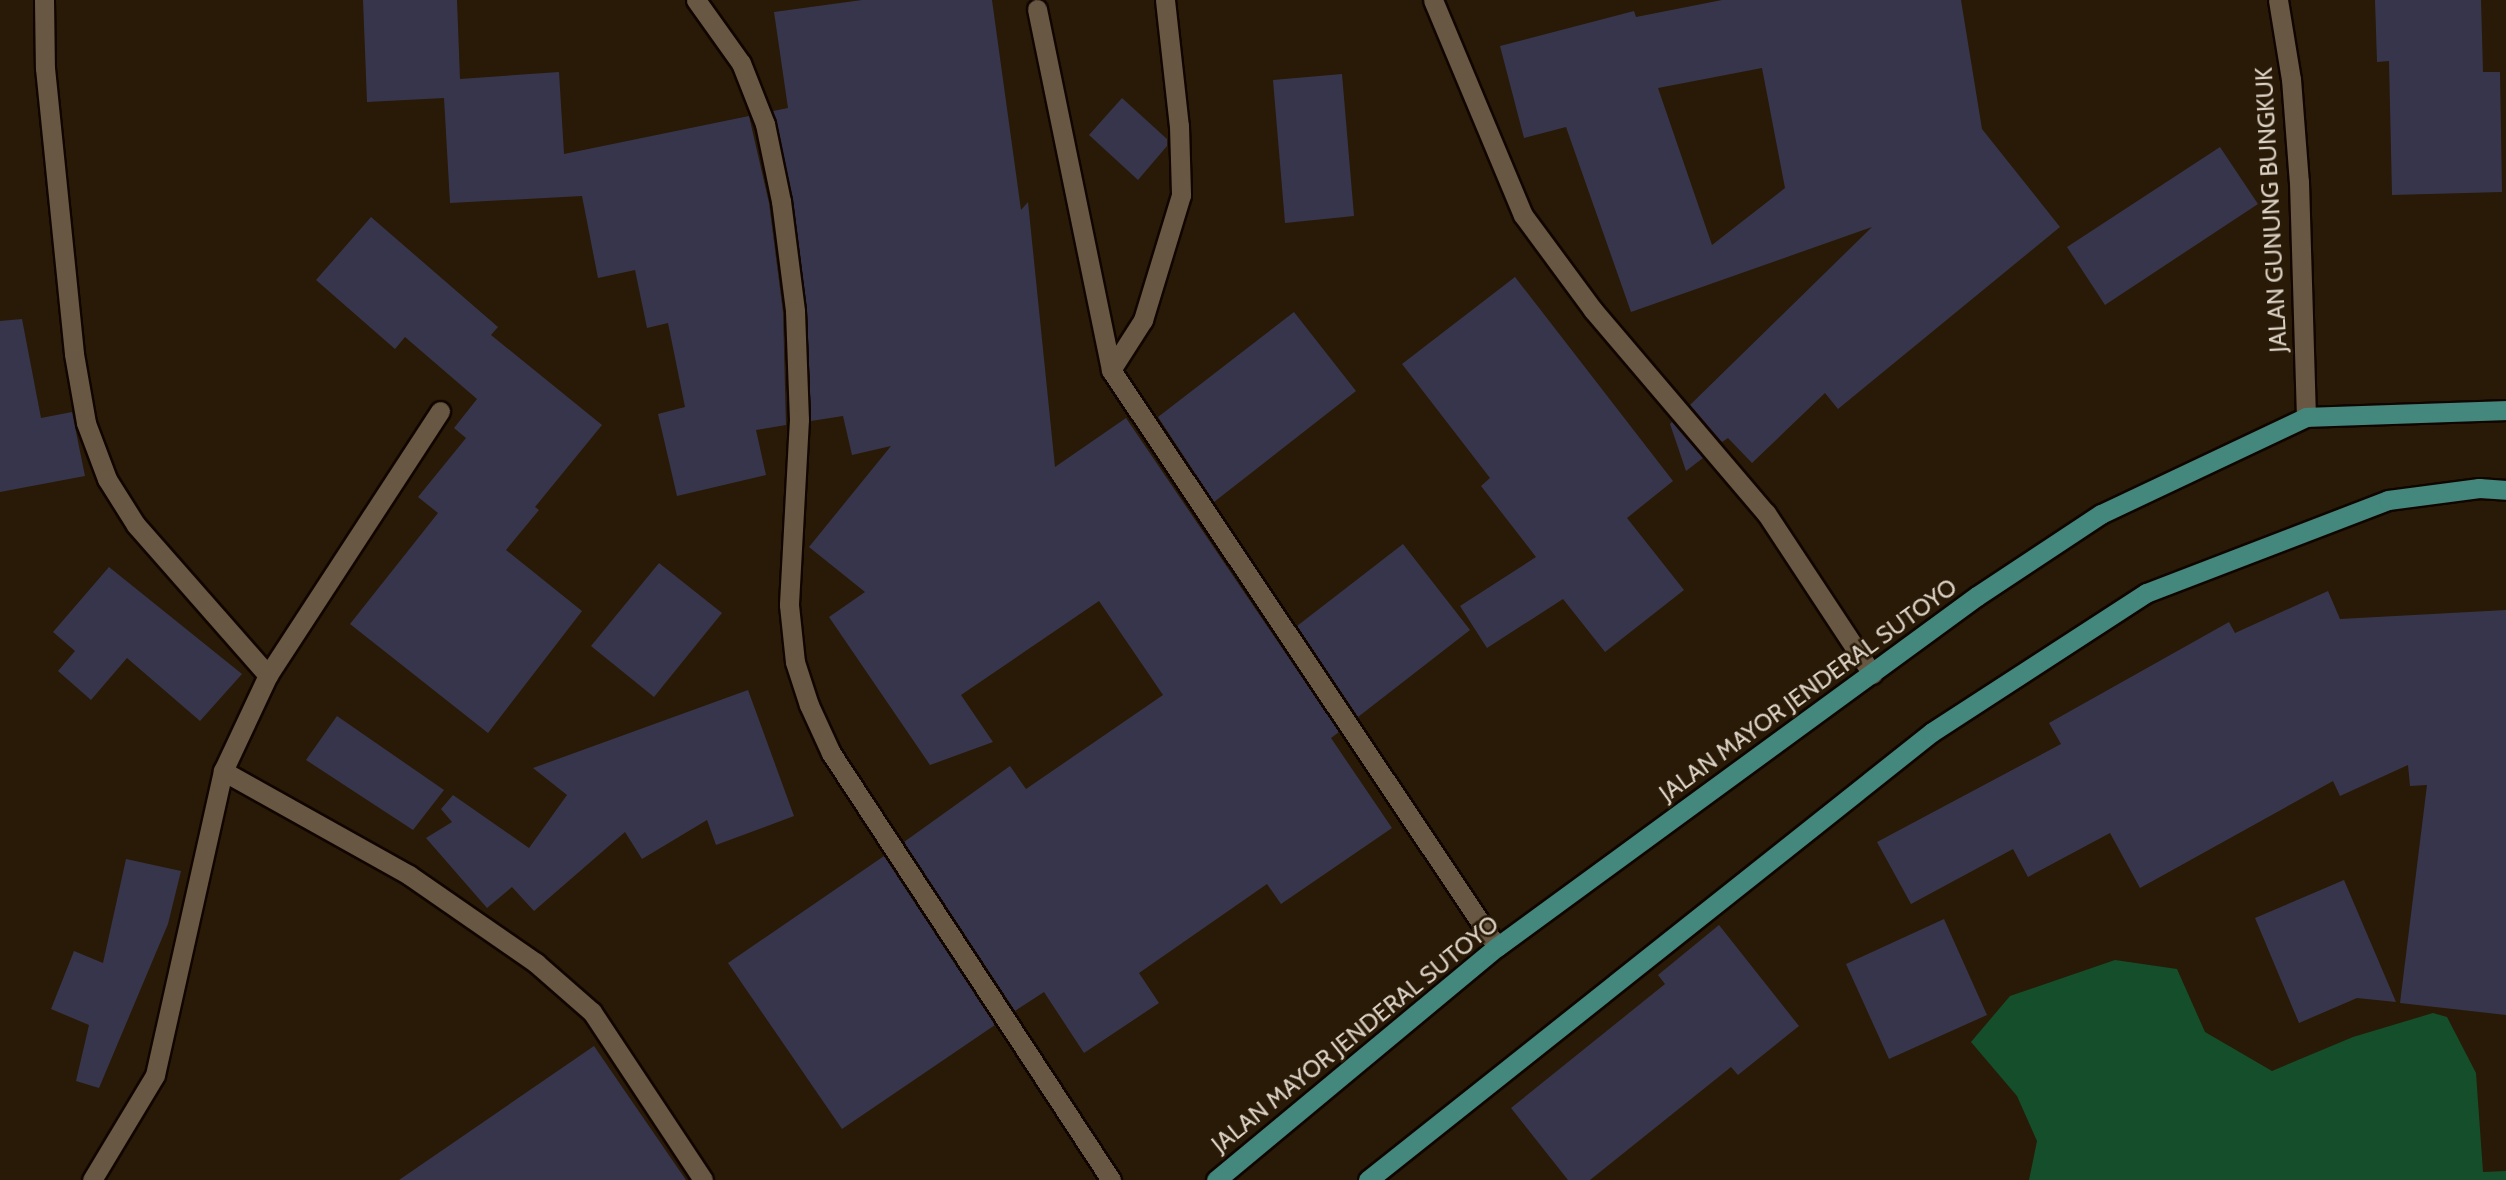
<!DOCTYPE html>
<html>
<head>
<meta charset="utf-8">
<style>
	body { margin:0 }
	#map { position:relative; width:2506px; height:1180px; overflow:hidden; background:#281a06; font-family:Cabin,sans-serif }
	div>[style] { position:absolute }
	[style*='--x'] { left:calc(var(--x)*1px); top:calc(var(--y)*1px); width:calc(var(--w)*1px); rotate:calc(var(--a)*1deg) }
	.green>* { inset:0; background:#154e2a }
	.building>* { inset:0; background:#37354b }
	.roads { filter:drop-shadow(2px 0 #110500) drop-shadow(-2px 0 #110500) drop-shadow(0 2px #110500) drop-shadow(0 -2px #110500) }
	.minor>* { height:19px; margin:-9.5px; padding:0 9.5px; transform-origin:9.5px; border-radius:9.5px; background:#685742 }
	.primary>* { height:19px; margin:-9.5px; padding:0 9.5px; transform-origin:9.5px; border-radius:9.5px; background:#43877d }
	span { translate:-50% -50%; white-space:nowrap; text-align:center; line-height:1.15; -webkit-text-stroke:5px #281a06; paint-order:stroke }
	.street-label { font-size:24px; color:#dbd1c5 }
</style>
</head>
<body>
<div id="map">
	<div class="green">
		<i style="clip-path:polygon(2115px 960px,2177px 969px,2205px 1032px,2272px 1071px,2353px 1037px,2433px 1013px,2447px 1017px,2476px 1073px,2483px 1172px,2506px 1171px,2506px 1180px,2029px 1180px,2037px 1141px,2017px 1096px,1971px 1042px,2010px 996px)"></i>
	</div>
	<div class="building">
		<i style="clip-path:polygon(363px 0,457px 0,460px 79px,559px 72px,564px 154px,749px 116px,769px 203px,783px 312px,786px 425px,756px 430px,766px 475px,677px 496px,658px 414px,685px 407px,668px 323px,647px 328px,635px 270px,598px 278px,582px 196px,450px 203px,444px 98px,367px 102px)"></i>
		<i style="clip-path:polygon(862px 0,992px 0,1021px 210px,1028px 202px,1055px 467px,1126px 418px,1339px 732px,1331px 738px,1392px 828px,1281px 904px,1267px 884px,1139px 973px,1159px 1003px,1084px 1053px,1044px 992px,1015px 1011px,904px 842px,1010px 766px,1026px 789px,1163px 695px,1099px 601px,961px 695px,993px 742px,930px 765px,829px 617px,865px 592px,809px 547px,891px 446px,852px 455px,843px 416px,811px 421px,807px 310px,793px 199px,773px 111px,788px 108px,774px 12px)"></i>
		<i style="clip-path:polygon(evenodd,1722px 0,1961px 0,1982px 129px,2060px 227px,1838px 409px,1825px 393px,1752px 463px,1728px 438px,1722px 442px,1690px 405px,1872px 227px,1631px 312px,1566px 127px,1524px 138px,1500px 46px,1634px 11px,1636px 17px,1722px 0,1762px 68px,1785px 188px,1712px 245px,1658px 88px,1762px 68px)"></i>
		<i style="clip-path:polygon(2375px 0,2481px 0,2483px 72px,2500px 72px,2502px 192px,2392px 195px,2389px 61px,2377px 62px)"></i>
		<i style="clip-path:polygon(1342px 74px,1354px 216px,1285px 223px,1273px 80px)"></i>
		<i style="clip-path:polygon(1122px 98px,1167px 139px,1167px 146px,1138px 180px,1089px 135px)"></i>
		<i style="clip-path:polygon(2220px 147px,2258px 204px,2105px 305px,2067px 247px)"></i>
		<i style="clip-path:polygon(371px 217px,498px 327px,491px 335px,602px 425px,535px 507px,539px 510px,506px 550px,582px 611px,488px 733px,350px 624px,438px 513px,418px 497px,466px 438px,454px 428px,477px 399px,405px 337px,395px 349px,316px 280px)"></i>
		<i style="clip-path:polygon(1515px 277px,1673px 481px,1627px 518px,1684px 590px,1605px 652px,1563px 599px,1487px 648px,1460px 606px,1536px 557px,1481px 486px,1490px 478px,1402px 364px)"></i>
		<i style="clip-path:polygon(1294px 312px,1356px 391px,1214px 502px,1158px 417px)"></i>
		<i style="clip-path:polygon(22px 319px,41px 418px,72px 412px,85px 476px,0 492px,0 321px)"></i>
		<i style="clip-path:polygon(1672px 422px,1703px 458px,1686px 471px,1670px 424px)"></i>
		<i style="clip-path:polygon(1403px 544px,1470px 630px,1358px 717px,1297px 626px)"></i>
		<i style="clip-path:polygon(659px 563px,722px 613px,654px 697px,591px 646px)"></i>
		<i style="clip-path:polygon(109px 567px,242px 674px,200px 721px,127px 658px,91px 700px,58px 671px,75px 651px,53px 632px)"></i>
		<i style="clip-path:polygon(2328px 591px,2340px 619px,2506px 610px,2506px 1015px,2400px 1003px,2427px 785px,2410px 786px,2408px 765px,2340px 796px,2333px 781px,2140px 888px,2110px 833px,2028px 877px,2013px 849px,1911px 904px,1877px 842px,2061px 744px,2049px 723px,2229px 622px,2235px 633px)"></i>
		<i style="clip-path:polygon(748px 690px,794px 816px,716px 845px,707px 820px,642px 859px,625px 832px,534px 911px,512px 887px,487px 908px,426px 838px,452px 822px,441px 809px,453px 795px,529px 848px,567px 795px,533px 768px)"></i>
		<i style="clip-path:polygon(337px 716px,444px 790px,413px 830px,306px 760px)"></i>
		<i style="clip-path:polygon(884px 856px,995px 1025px,842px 1129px,728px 963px)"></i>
		<i style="clip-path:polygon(126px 859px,181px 871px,168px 924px,99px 1088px,76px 1081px,89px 1025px,51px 1009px,74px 951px,103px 963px)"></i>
		<i style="clip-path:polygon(2344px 880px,2396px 1002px,2357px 998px,2299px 1023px,2255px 918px)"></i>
		<i style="clip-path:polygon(1944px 919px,1987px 1015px,1889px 1059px,1846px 964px)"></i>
		<i style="clip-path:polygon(1719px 925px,1799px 1026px,1738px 1075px,1731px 1067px,1590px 1180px,1568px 1180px,1511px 1108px,1665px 984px,1658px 975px)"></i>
		<i style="clip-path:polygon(594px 1046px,686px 1180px,399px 1180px)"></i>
	</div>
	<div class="roads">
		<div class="minor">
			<i style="--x:44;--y:0;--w:68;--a:89.2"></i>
			<i style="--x:45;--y:68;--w:287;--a:84.2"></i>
			<i style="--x:74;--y:354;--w:70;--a:80.1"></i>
			<i style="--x:86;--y:423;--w:60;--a:69.4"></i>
			<i style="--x:107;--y:479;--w:54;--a:57.8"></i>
			<i style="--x:136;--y:525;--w:200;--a:48.7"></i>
			<i style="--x:696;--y:0;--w:77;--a:54.5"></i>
			<i style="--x:741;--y:63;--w:66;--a:68.5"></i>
			<i style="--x:765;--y:124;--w:79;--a:78.3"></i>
			<i style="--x:781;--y:201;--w:111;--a:82.7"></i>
			<i style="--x:795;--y:311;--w:108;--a:87.9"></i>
			<i style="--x:799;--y:419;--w:186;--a:93.1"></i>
			<i style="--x:789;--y:605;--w:57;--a:84"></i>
			<i style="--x:795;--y:662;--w:45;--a:72"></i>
			<i style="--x:809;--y:705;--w:53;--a:65.4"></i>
			<i style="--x:831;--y:753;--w:511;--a:56.75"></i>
			<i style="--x:1165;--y:0;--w:127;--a:83.7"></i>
			<i style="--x:1179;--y:126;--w:69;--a:88.3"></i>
			<i style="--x:1181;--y:195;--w:131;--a:106.9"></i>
			<i style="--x:1143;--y:320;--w:59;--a:122.6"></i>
			<i style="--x:1111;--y:370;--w:694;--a:56.22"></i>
			<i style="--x:1433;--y:0;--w:233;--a:67.3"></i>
			<i style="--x:1523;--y:215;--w:118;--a:53.6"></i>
			<i style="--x:1593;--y:310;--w:267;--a:49.6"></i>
			<i style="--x:1766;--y:513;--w:193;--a:56.6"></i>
			<i style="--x:2278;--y:0;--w:80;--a:80.7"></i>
			<i style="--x:2291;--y:79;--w:103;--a:85.6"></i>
			<i style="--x:2299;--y:182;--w:235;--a:88.3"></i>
			<i style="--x:1037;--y:9;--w:369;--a:78.4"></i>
			<i style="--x:223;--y:771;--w:213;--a:29.2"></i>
			<i style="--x:409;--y:875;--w:155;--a:34.7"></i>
			<i style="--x:536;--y:963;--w:74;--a:41.2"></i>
			<i style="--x:592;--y:1012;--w:201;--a:56.5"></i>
			<i style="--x:92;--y:1180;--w:122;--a:-59"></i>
			<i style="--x:155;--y:1075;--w:312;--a:-77.4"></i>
			<i style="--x:223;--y:771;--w:106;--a:-64.9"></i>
			<i style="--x:268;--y:675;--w:315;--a:-56.9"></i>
		</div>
		<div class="primary">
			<i style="--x:1216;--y:1180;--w:365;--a:-39.7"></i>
			<i style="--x:1497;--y:947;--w:595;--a:-36.18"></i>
			<i style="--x:1977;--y:596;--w:149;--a:-33.5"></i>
			<i style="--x:2101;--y:514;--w:227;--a:-25.3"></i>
			<i style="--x:2306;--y:417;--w:200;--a:-2"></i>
			<i style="--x:1368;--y:1180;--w:720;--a:-38.46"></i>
			<i style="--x:1932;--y:732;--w:255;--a:-33"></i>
			<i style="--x:2146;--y:593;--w:259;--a:-21"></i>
			<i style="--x:2388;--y:500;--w:92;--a:-7.5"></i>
			<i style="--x:2479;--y:488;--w:27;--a:4"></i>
		</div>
	</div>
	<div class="street-label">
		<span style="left:2271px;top:210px;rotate:-93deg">JALAN GUNUNG BUNGKUK</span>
		<span style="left:1808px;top:690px;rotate:-36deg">JALAN MAYOR JENDERAL SUTOYO</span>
		<span style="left:1355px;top:1034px;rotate:-39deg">JALAN MAYOR JENDERAL SUTOYO</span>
	</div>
</div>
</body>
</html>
